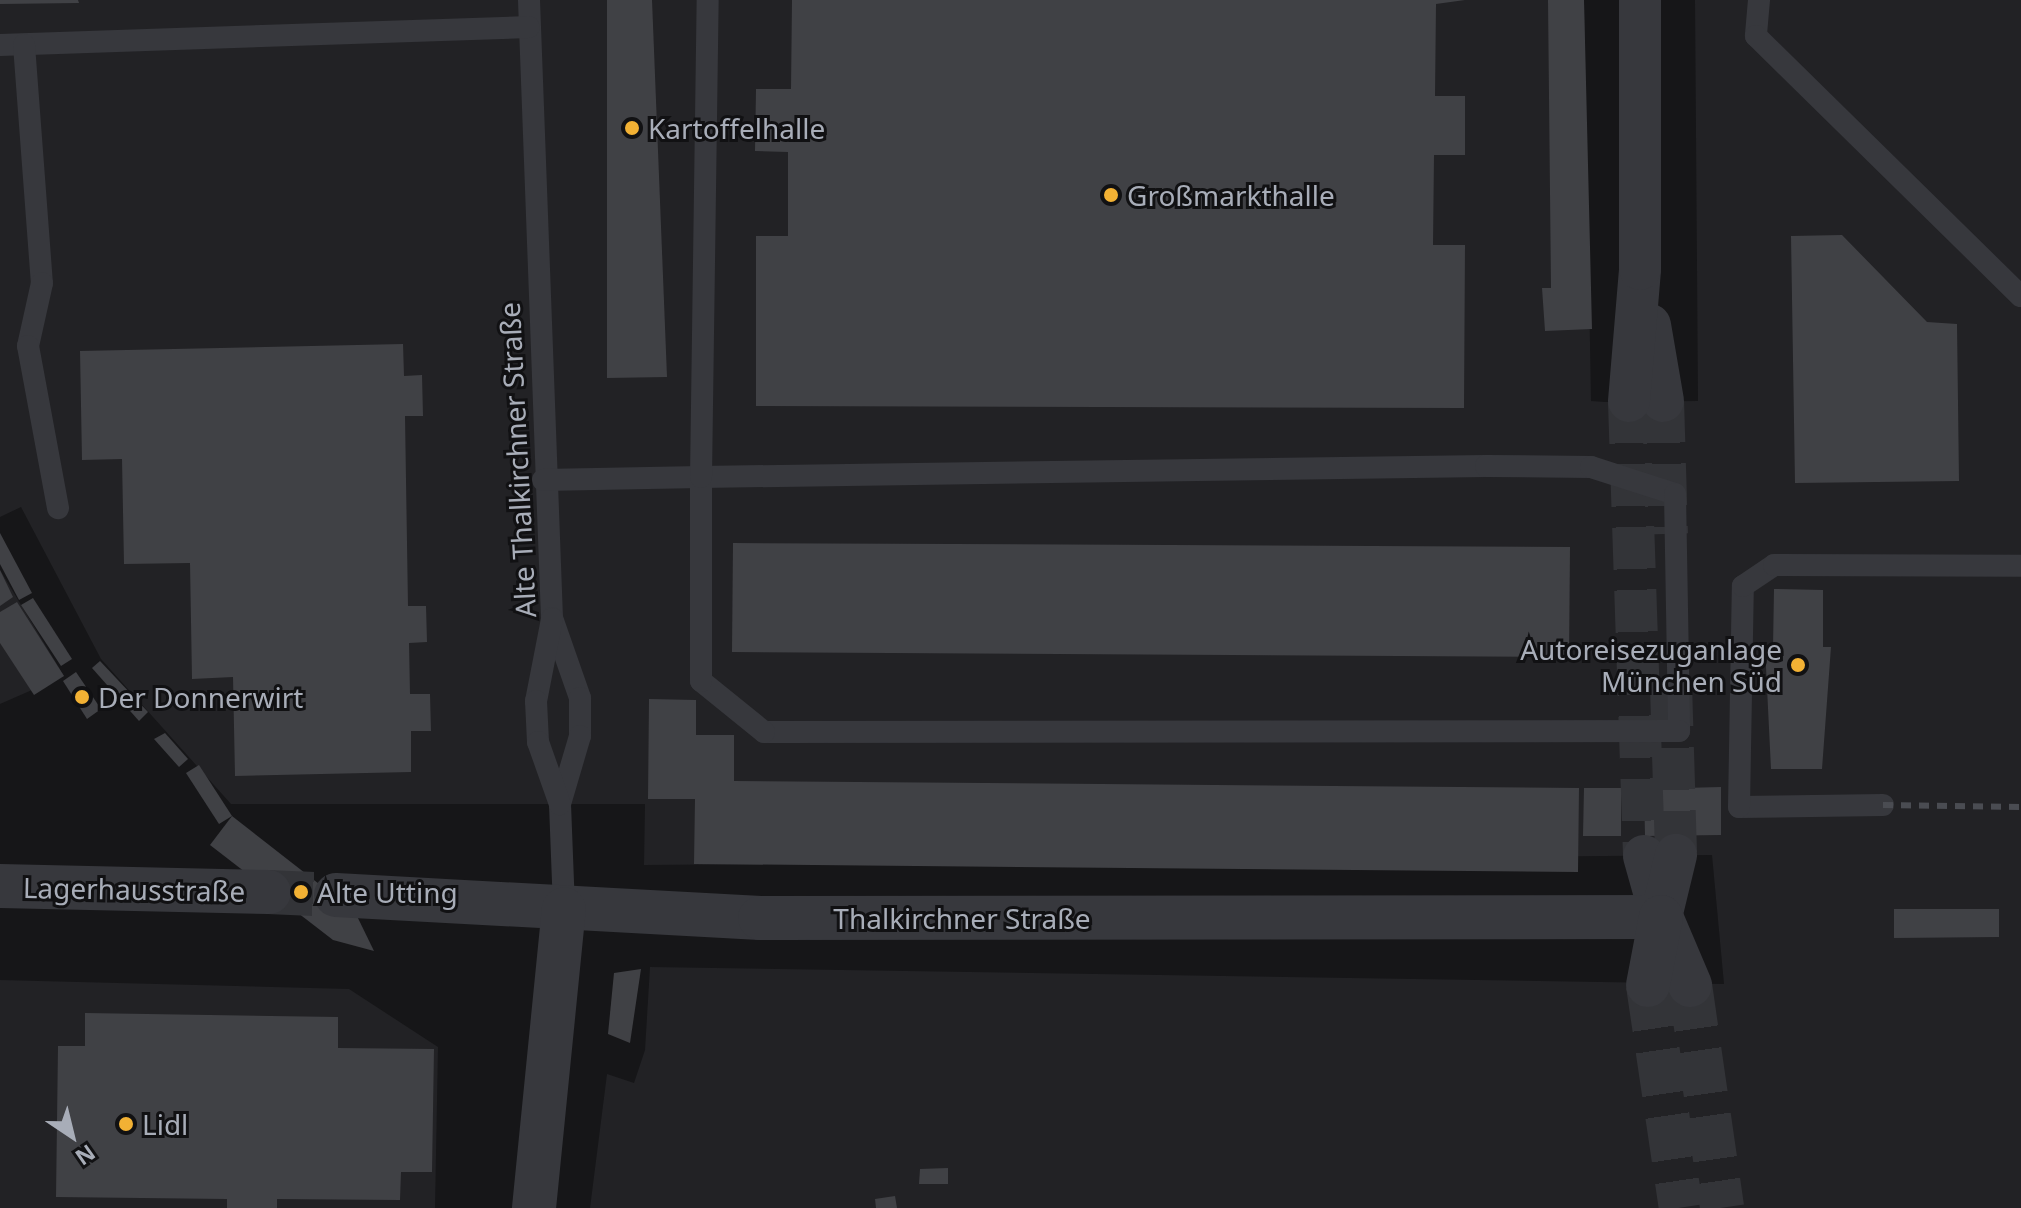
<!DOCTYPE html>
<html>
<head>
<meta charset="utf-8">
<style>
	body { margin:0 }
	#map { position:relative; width:2021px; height:1208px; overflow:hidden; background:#161618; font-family:"Noto Sans",sans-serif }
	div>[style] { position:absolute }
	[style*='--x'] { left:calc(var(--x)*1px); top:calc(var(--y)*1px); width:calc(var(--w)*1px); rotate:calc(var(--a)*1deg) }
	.built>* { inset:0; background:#222225 }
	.building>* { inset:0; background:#404145 }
	.minor-tunnel>* { height:42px; margin-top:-21px; transform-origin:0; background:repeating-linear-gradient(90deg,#333438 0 42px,transparent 0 63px) }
	.tertiary-tunnel>* { height:44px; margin-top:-22px; transform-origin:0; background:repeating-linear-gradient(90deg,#333438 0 44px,transparent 0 66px) }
	.service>* { height:22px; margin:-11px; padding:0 11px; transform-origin:11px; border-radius:11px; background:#37383d }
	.minor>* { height:42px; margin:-21px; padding:0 21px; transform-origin:21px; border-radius:21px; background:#37383d }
	.tertiary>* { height:44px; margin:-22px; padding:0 22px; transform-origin:22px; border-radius:22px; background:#37383d }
	.rail>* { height:6px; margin-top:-3px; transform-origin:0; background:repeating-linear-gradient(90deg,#4a4c52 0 10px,transparent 0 18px) }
	.dots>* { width:22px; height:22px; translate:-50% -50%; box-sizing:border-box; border:4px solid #111113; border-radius:50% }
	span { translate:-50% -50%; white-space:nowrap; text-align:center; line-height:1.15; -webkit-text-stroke:6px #111113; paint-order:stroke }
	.poi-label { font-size:28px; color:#a8adb8 }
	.left { translate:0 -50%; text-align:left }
	.right { translate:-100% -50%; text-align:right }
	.street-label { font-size:28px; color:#a8adb8 }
	.north { position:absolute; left:32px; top:1096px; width:80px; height:80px; -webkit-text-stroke:6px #111113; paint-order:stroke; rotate:145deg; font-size:22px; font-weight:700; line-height:32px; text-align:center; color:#a8adb8 }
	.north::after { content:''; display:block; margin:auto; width:28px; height:36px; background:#a8adb8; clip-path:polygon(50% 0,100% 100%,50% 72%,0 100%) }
</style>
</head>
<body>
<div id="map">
	<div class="built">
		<i style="clip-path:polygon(0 0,1584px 0,1591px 401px,1605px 402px,1698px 401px,1695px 0,2021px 0,2021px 1208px,590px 1208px,607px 1074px,634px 1083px,645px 1050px,650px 967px,1724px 984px,1712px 855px,644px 865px,645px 804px,231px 804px,101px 659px,21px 507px,0 517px)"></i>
		<i style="clip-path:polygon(0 570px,64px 676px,0 704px)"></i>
		<i style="clip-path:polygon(0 980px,349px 989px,438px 1047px,435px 1208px,0 1208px)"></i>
	</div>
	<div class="building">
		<i style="clip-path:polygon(0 0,78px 0,79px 3px,0 4px)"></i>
		<i style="clip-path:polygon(607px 0,652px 0,667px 377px,607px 378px)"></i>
		<i style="clip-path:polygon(792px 0,1465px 0,1436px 4px,1435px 96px,1465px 96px,1465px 155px,1434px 155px,1433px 245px,1465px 245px,1464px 408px,756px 406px,756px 236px,788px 236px,788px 152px,755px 151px,756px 89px,791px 89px)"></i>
		<i style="clip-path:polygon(1548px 0,1584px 0,1592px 329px,1545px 331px,1542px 288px,1551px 288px)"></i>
		<i style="clip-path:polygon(1842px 235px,1927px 322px,1957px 324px,1959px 481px,1795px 483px,1791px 236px)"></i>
		<i style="clip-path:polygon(403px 344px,404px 376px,422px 375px,423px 416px,405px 416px,408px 606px,426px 606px,427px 642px,409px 643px,410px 694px,430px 694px,431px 731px,411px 731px,411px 772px,235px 776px,233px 677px,192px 679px,190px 563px,124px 564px,122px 459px,82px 460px,80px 351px)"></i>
		<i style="clip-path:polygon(0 533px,32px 593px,19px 600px,0 564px)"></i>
		<i style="clip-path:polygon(733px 543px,1570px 547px,1569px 657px,732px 652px)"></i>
		<i style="clip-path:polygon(0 570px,13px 597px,0 606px)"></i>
		<i style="clip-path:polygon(1774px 589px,1823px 590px,1823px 647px,1831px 647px,1822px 769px,1771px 769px,1765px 647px,1773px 647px)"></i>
		<i style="clip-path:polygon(33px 598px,72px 659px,61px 666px,21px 605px)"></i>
		<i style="clip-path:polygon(17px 602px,64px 676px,34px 695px,0 643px,0 612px)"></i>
		<i style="clip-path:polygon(100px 661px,148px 712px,139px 721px,92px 668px)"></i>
		<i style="clip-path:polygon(76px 672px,101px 709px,87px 719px,63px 681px)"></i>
		<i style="clip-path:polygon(649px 699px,696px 700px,696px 735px,734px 735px,734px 781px,1579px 788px,1578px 872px,694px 864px,695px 799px,648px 799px)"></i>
		<i style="clip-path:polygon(165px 733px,188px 759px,179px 767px,154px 739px)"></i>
		<i style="clip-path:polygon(199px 765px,232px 816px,219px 824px,186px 773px)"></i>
		<i style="clip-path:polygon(1721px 787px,1721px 835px,1645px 836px,1644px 789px)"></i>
		<i style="clip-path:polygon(1584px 788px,1621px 788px,1621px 836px,1583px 836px)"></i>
		<i style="clip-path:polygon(232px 816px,355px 912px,374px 951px,333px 940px,210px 845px)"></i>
		<i style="clip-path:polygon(1894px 909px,1999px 909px,1999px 937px,1894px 938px)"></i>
		<i style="clip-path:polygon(641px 969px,630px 1043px,608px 1034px,614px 973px)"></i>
		<i style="clip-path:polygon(85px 1013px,338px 1017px,338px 1048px,434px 1049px,432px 1172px,401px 1172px,400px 1200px,277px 1199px,277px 1208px,227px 1208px,227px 1199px,56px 1197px,58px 1046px,85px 1046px)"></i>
		<i style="clip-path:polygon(948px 1168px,948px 1184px,919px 1184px,920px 1169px)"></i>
		<i style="clip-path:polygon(895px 1196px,897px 1208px,876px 1208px,875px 1199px)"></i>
	</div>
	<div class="minor-tunnel">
		<i style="--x:1629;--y:401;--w:455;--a:88.1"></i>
		<i style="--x:1663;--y:401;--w:133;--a:88.3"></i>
		<i style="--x:1671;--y:685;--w:170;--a:88.3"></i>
	</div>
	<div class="tertiary-tunnel">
		<i style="--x:269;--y:892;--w:67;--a:2.6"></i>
		<i style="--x:1648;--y:985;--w:225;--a:81.6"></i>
		<i style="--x:1690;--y:985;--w:225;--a:81.8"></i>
	</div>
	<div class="service">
		<i style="--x:529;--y:0;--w:618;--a:87.87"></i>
		<i style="--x:552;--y:618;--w:85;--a:70.7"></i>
		<i style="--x:580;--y:698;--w:38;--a:90"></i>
		<i style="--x:580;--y:736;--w:71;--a:106.4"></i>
		<i style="--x:560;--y:804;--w:106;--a:87.8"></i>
		<i style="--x:1759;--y:0;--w:36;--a:95"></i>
		<i style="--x:1756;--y:36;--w:371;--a:44.5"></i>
		<i style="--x:0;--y:45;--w:529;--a:-1.95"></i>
		<i style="--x:24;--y:45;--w:239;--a:85.7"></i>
		<i style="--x:42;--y:283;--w:65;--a:102.5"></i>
		<i style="--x:28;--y:346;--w:165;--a:79.5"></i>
		<i style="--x:543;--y:480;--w:158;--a:-1.1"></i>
		<i style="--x:701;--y:477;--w:785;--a:-0.8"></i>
		<i style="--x:1486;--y:466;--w:105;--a:0.5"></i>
		<i style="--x:1591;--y:467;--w:88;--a:17.8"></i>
		<i style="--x:1675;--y:494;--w:237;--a:89"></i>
		<i style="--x:1679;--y:731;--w:915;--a:179.94"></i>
		<i style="--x:764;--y:732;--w:81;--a:-141"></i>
		<i style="--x:701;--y:681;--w:204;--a:-90"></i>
		<i style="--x:701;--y:477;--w:477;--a:-89.2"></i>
		<i style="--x:552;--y:619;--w:84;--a:101"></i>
		<i style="--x:536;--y:701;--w:41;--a:87.2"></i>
		<i style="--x:538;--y:742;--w:66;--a:70.5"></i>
		<i style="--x:1883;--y:805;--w:144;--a:179.2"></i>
		<i style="--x:1739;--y:807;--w:221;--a:-89"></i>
		<i style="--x:1743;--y:586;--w:37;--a:-34"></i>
		<i style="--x:1774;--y:565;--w:247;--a:0.2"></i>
	</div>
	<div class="minor">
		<i style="--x:1650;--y:325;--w:77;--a:80.3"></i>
		<i style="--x:1629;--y:401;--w:132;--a:-85.2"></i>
		<i style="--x:1640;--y:269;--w:269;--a:-90"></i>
		<i style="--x:1644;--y:856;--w:63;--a:74.4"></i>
		<i style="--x:1661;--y:917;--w:64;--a:-76.4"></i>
	</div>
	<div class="tertiary">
		<i style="--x:0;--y:886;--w:269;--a:1.3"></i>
		<i style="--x:336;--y:895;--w:425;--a:3.1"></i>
		<i style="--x:760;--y:918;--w:901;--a:-0.06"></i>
		<i style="--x:1661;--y:917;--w:74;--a:66.9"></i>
		<i style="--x:1648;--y:985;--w:69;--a:-79.2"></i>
		<i style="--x:534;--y:1208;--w:300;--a:-84.3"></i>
	</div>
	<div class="rail">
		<i style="--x:1883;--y:805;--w:138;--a:0.8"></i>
	</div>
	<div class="dots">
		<i style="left:632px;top:128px;background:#f2b134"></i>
		<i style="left:1111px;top:195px;background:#f2b134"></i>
		<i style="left:1798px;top:665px;background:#f2b134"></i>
		<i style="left:82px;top:697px;background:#f2b134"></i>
		<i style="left:301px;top:892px;background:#f2b134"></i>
		<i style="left:126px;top:1124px;background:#f2b134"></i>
	</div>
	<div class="poi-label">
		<span class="left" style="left:648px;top:128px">Kartoffelhalle</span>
		<span class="left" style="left:1127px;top:195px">Großmarkthalle</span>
		<span class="right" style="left:1782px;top:665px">Autoreisezuganlage<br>München Süd</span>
		<span class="left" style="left:98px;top:697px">Der Donnerwirt</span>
		<span class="left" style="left:317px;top:892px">Alte Utting</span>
		<span class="left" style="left:142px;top:1124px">Lidl</span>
	</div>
	<div class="street-label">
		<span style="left:517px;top:460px;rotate:-93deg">Alte Thalkirchner Straße</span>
		<span style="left:134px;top:889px;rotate:1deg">Lagerhausstraße</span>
		<span style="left:962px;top:918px">Thalkirchner Straße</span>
	</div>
	<div class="north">N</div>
</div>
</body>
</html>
